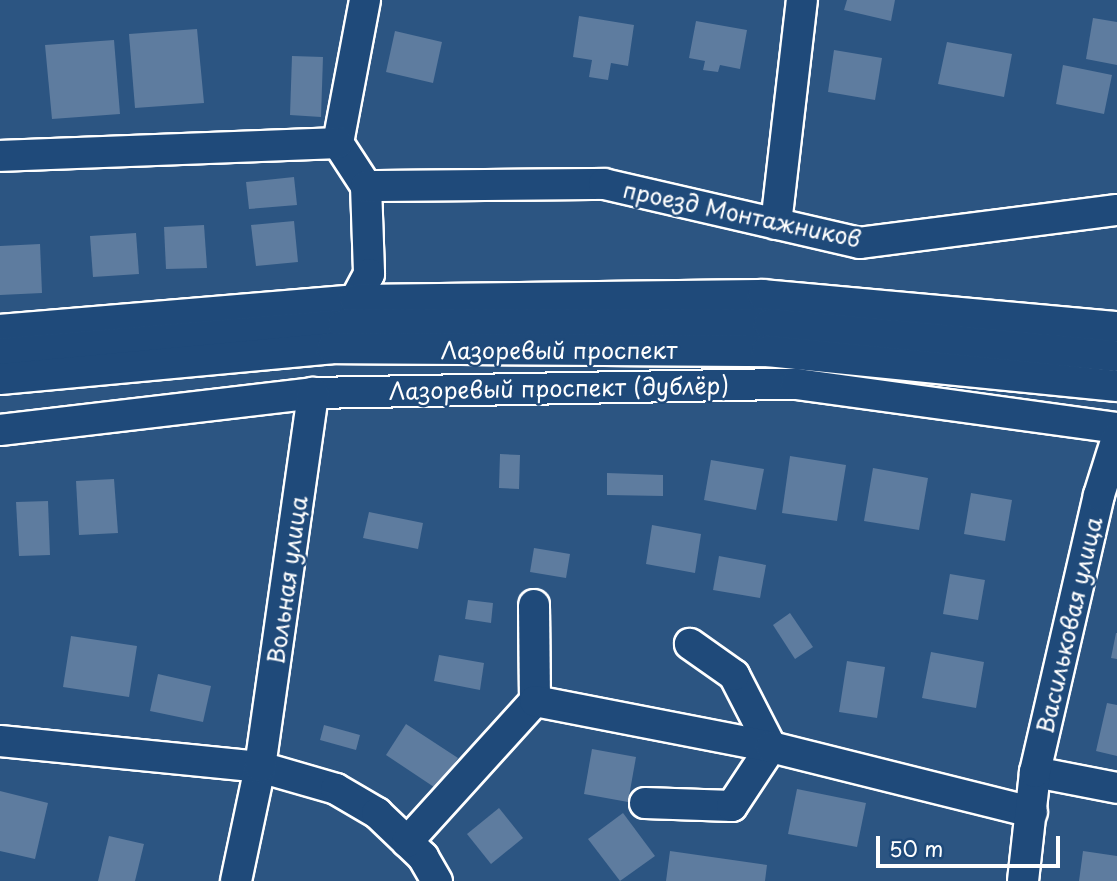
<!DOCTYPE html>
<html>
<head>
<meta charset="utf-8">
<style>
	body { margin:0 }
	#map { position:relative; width:1117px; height:881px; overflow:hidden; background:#2c5582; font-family:"Playpen Sans",sans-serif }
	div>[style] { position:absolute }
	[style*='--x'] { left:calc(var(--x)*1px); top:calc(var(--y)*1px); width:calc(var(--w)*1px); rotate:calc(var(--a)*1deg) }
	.building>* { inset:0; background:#5e7c9f }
	.roads { filter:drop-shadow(2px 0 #fff) drop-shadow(-2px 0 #fff) drop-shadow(0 2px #fff) drop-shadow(0 -2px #fff) }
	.minor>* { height:30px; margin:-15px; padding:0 15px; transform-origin:15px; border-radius:15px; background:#1f4a7a }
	span { translate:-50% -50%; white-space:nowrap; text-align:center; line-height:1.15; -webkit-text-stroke:5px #1f4a7a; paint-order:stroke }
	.street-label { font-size:23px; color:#fff }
	.scale { position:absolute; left:876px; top:836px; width:184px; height:32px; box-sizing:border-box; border:4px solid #fff; border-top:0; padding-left:9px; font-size:21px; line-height:24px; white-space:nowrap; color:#fff; -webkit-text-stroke:5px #1f4a7a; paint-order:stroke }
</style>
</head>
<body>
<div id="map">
	<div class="building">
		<i style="clip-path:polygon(847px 0,895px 0,891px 21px,844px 10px)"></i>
		<i style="clip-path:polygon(579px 16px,634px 25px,628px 66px,611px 63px,608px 80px,589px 77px,592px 60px,573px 57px)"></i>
		<i style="clip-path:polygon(1093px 18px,1117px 22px,1117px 65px,1086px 59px)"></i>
		<i style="clip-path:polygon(696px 21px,747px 30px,740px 69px,720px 65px,718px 72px,703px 70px,705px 61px,689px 58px)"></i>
		<i style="clip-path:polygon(197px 29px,204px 103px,135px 108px,129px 34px)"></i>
		<i style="clip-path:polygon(395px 31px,442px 42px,433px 83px,386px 72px)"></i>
		<i style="clip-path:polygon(114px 40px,120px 114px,52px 119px,45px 45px)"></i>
		<i style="clip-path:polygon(947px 42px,1012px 54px,1004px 97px,938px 84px)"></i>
		<i style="clip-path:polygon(834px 50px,882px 58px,875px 100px,828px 92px)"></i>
		<i style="clip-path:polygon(292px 56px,323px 57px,321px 117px,290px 115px)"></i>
		<i style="clip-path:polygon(1063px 65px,1112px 75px,1104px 114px,1056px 104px)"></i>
		<i style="clip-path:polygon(294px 177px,297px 205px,249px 209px,246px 182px)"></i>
		<i style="clip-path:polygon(294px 221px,298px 262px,256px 266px,251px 225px)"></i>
		<i style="clip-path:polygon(204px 225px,207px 268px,166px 269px,164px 227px)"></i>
		<i style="clip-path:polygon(136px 233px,139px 274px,93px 277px,90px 236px)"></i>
		<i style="clip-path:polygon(40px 244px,42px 293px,0 295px,0 246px)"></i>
		<i style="clip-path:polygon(500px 454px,520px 455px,519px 489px,499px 488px)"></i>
		<i style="clip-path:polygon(790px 456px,846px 465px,837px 521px,782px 513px)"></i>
		<i style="clip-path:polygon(711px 460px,764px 469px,756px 510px,704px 500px)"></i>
		<i style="clip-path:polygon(873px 468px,928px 478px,919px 530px,864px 521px)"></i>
		<i style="clip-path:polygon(607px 473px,663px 475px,663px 496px,607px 495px)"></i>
		<i style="clip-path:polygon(114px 479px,118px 533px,79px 535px,76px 481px)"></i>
		<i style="clip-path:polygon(971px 493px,1012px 500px,1005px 541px,964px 534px)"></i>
		<i style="clip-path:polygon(48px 501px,50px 555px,19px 556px,16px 502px)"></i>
		<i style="clip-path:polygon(369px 512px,423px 523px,418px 549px,363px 538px)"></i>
		<i style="clip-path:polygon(652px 525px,701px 534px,695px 573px,646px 564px)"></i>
		<i style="clip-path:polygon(534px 548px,570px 554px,566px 578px,530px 572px)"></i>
		<i style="clip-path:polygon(719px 556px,766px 565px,760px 598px,713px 590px)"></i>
		<i style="clip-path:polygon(950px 574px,985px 580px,978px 620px,943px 614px)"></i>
		<i style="clip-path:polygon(468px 600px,493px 603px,491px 623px,465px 619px)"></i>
		<i style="clip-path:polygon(790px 613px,813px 647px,795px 659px,773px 625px)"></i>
		<i style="clip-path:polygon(1116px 633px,1117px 633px,1117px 659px,1111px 658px)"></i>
		<i style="clip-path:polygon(71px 636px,137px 646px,129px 697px,63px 687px)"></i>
		<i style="clip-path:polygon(931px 652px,984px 662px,976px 708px,922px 698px)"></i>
		<i style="clip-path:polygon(439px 655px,484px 663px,480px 690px,434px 681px)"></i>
		<i style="clip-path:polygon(847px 661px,885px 667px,877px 718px,839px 712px)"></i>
		<i style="clip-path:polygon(158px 674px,211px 686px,203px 722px,150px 711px)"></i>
		<i style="clip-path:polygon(1107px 703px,1117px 705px,1117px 756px,1096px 751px)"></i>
		<i style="clip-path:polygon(406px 724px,458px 758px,437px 789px,386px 755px)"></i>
		<i style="clip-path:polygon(324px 725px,360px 735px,356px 750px,320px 740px)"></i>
		<i style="clip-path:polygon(592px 749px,636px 757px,628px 802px,584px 794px)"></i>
		<i style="clip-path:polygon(797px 789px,866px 803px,857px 847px,788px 834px)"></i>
		<i style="clip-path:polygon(0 791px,48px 803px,35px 859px,0 851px)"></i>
		<i style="clip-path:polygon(499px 808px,523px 838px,491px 864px,467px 834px)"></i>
		<i style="clip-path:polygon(623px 813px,655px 856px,620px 881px,588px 839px)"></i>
		<i style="clip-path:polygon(109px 836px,144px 844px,135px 881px,98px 881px)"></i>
		<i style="clip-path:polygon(670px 851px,767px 865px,765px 881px,666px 881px)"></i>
		<i style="clip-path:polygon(1083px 851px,1117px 856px,1117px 881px,1079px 881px)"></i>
	</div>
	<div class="roads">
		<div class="minor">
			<i style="--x:338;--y:143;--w:51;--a:56.9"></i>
			<i style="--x:366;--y:186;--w:88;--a:88"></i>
			<i style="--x:369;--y:274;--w:30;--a:118"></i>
			<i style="--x:338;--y:143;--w:146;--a:-79.3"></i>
			<i style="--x:0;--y:156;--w:338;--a:-2.2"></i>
			<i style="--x:366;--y:186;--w:238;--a:-0.5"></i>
			<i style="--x:604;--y:184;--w:262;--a:13"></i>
			<i style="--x:859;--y:243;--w:260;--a:-7.3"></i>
			<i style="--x:776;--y:224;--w:226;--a:-83.4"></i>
			<i style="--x:0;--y:330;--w:356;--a:-4.8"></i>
			<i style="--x:355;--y:300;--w:408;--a:-0.7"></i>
			<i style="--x:763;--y:295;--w:355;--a:5.2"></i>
			<i style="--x:0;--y:354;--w:344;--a:-4.8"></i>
			<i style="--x:343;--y:325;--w:426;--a:-0.1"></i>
			<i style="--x:769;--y:324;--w:349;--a:5.3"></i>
			<i style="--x:0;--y:379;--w:333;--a:-5.3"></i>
			<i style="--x:332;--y:348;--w:435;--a:0.4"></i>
			<i style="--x:767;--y:351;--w:352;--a:5.7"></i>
			<i style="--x:0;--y:430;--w:315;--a:-6.7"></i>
			<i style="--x:313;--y:393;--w:483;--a:-1.1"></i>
			<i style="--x:796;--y:384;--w:324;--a:7.8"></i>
			<i style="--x:534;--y:605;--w:96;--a:89.4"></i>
			<i style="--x:0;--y:741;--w:261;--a:5.7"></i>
			<i style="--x:260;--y:767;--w:79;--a:16.1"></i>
			<i style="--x:336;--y:789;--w:48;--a:30.3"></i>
			<i style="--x:377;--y:813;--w:64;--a:43.7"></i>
			<i style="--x:423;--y:857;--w:28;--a:60"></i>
			<i style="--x:1035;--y:772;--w:84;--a:11"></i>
			<i style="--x:645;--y:803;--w:87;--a:2"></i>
			<i style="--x:732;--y:806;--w:71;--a:-56.5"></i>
			<i style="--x:771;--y:747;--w:81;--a:-117.2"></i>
			<i style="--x:734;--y:675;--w:54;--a:-144.8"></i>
			<i style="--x:407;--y:842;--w:190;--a:-47.8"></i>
			<i style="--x:535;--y:701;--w:240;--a:11"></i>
			<i style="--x:771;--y:747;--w:269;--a:14"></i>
			<i style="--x:236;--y:881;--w:116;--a:-78.1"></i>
			<i style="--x:260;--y:767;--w:378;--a:-81.9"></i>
			<i style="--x:1023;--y:881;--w:110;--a:-83.7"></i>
			<i style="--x:1035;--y:772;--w:284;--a:-77"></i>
			<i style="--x:1099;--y:495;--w:60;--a:-72.5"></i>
		</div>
	</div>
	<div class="street-label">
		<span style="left:742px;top:214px;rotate:12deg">проезд Монтажников</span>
		<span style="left:559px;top:350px">Лазоревый проспект</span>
		<span style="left:559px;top:388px;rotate:-1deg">Лазоревый проспект (дублёр)</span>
		<span style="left:287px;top:580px;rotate:-82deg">Вольная улица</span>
		<span style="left:1069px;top:625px;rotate:-77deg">Васильковая улица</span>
	</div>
	<div class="scale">50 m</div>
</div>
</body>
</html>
